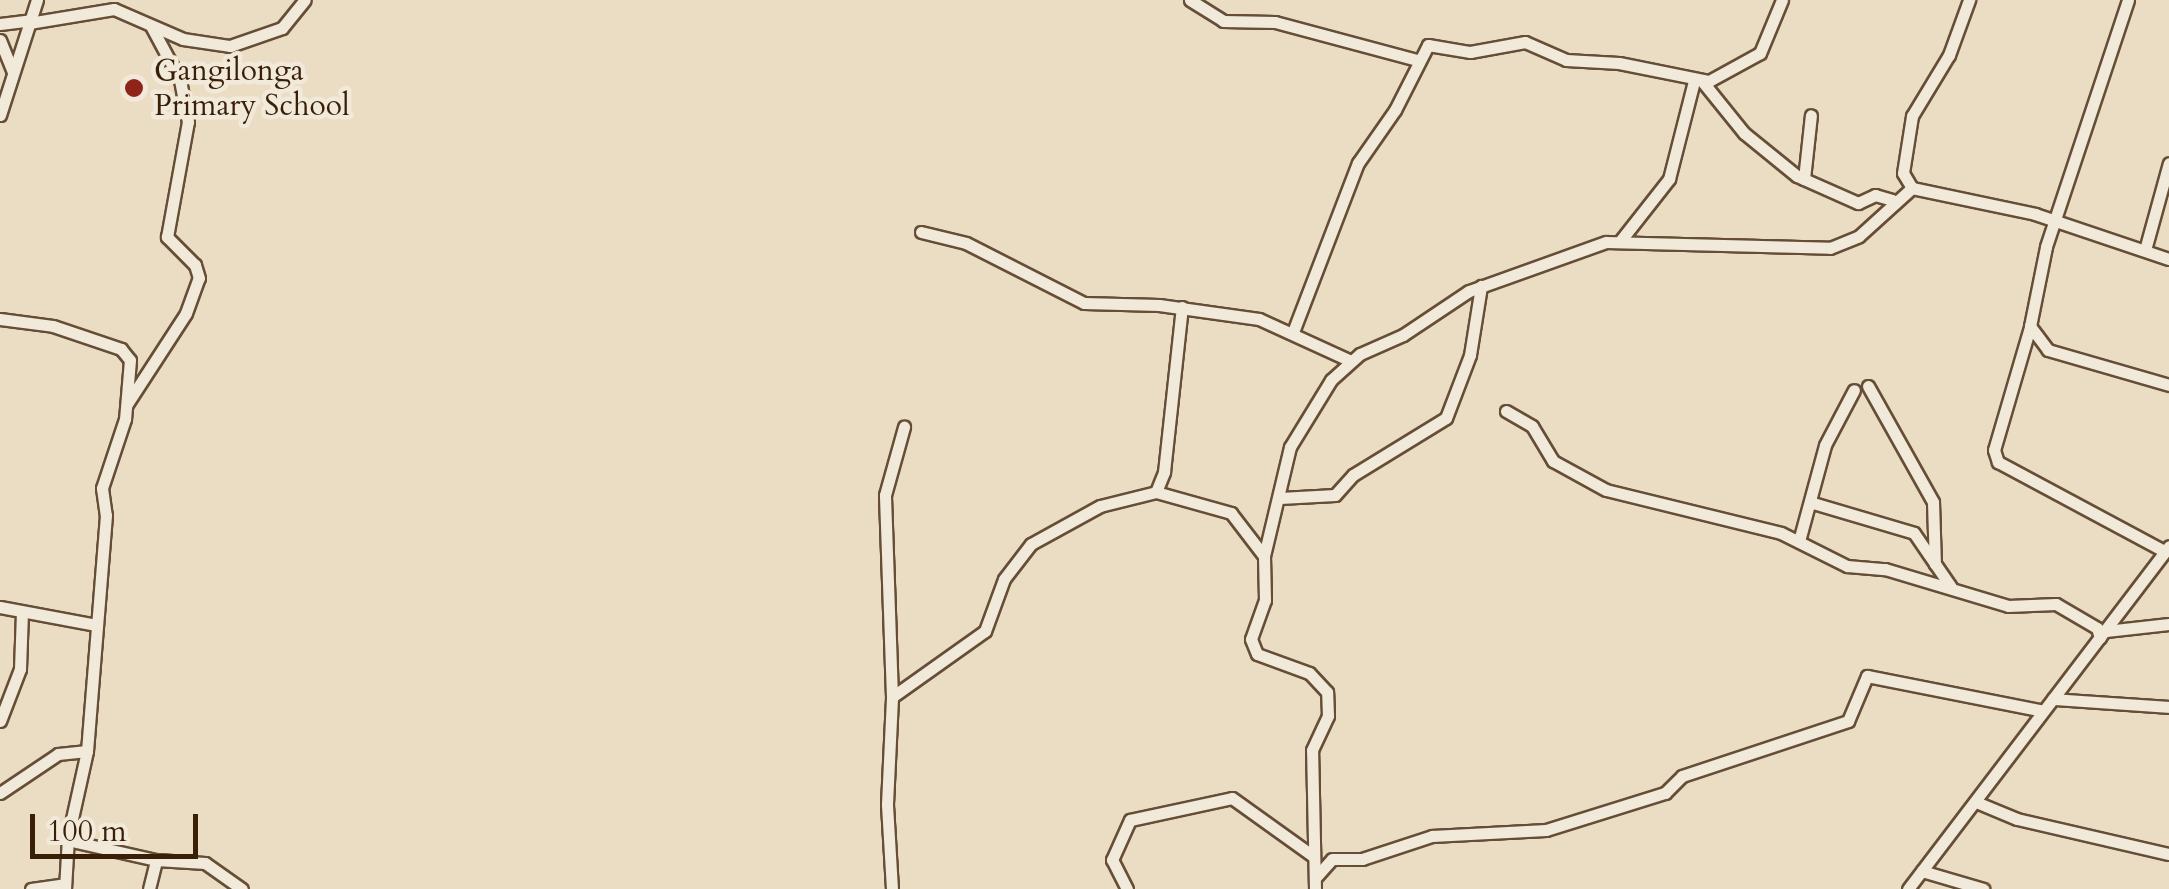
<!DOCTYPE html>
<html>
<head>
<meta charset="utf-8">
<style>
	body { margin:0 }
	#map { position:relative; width:2169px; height:889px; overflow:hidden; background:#eaddc4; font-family:Cardo,serif }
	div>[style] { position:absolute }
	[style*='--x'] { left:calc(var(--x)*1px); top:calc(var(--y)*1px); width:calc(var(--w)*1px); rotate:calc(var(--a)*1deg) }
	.roads { filter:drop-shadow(2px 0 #664e36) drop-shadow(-2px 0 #664e36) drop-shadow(0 2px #664e36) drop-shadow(0 -2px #664e36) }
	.street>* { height:11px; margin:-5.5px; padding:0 5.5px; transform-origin:5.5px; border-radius:5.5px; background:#f1e9d9 }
	.dots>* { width:28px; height:28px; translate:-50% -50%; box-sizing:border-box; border:5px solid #f1e9d9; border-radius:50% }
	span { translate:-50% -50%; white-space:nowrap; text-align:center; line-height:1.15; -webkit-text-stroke:9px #f1e9d9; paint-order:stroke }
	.poi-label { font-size:30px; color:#3a1f07 }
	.left { translate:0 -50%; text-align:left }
	.scale { position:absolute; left:30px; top:814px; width:168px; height:45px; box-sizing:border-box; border:5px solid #3a1f07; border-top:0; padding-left:12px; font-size:30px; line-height:35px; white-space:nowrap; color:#3a1f07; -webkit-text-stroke:8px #f1e9d9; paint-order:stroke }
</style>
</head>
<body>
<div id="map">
	<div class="roads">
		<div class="street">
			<i style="--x:1190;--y:0;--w:39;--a:32"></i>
			<i style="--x:1223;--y:21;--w:52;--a:1.1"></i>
			<i style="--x:1275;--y:22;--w:147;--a:15"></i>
			<i style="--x:2128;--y:0;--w:260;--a:108.4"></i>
			<i style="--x:2046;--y:247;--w:81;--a:101.4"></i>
			<i style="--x:2030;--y:326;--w:30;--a:53"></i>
			<i style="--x:2048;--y:350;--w:126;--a:16.1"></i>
			<i style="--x:29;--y:23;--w:86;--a:-9.4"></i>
			<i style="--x:114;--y:9;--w:75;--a:23.5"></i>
			<i style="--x:183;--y:39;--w:48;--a:8.5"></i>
			<i style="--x:230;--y:46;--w:55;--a:-19.1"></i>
			<i style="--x:282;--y:28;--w:36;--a:-51"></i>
			<i style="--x:0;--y:24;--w:31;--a:-7"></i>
			<i style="--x:0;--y:40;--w:35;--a:68"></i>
			<i style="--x:1702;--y:81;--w:67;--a:51.1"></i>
			<i style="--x:1744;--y:133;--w:68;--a:39.1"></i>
			<i style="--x:1797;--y:176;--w:67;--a:23.9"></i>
			<i style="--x:1858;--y:203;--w:19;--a:-25"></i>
			<i style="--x:1875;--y:195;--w:18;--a:16"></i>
			<i style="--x:0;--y:115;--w:121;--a:-72.2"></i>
			<i style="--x:1804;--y:179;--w:64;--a:-83.8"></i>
			<i style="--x:1912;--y:188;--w:17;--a:-121"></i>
			<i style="--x:1903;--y:173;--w:58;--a:-81"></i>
			<i style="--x:1912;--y:116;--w:71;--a:-58.8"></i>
			<i style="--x:1949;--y:55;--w:59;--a:-70"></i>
			<i style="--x:921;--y:232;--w:46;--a:13.7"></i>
			<i style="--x:966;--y:243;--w:132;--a:27"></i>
			<i style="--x:1084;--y:303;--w:75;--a:1.5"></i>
			<i style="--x:1159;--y:305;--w:101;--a:8"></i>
			<i style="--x:1259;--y:319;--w:101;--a:24.5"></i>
			<i style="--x:1621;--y:240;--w:78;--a:-51.8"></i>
			<i style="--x:1669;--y:179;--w:101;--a:-75.7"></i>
			<i style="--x:2145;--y:250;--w:90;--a:-74.6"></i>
			<i style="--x:0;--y:319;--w:53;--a:7.5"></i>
			<i style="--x:53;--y:326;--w:72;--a:18.7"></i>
			<i style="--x:121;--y:349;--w:14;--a:51"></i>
			<i style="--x:130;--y:360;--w:59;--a:94.8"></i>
			<i style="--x:125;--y:419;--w:73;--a:108.4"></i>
			<i style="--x:102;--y:488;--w:27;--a:82"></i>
			<i style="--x:106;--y:515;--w:237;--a:94.6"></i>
			<i style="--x:87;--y:751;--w:88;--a:102.5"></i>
			<i style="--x:68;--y:837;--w:52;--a:93.3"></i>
			<i style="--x:2030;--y:327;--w:128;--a:106.3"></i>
			<i style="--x:1994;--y:450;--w:13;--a:72"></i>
			<i style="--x:1998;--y:462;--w:188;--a:28.2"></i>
			<i style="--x:1293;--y:332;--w:181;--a:-69"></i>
			<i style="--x:1358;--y:163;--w:65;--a:-55.1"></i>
			<i style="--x:1395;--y:110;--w:73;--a:-63.1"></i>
			<i style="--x:1428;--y:45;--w:43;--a:9.5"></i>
			<i style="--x:1470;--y:52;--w:56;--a:-10.3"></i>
			<i style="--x:1525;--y:42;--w:45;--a:23.7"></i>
			<i style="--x:1566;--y:60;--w:53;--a:3.2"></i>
			<i style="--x:1619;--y:63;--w:92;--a:11.3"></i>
			<i style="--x:1709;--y:81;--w:58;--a:-28.8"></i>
			<i style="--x:1760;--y:53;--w:57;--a:-67.5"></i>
			<i style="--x:1868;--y:386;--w:133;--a:60.7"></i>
			<i style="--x:1933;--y:502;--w:62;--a:88.2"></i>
			<i style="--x:127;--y:404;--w:108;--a:-57"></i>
			<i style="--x:186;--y:313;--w:37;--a:-70"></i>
			<i style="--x:199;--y:278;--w:14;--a:-107"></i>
			<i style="--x:195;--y:265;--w:40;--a:-135"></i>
			<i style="--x:167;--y:237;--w:117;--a:-79.7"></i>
			<i style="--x:188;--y:122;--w:43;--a:-100.8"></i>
			<i style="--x:180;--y:80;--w:61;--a:-118.2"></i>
			<i style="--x:1506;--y:411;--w:30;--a:30"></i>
			<i style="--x:1532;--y:426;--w:41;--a:59"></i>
			<i style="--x:1553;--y:461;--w:60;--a:28.7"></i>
			<i style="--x:1606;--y:490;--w:180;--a:13.8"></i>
			<i style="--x:1781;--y:533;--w:74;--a:26.6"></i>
			<i style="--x:1847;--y:566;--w:38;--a:5"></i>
			<i style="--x:1885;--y:569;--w:128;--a:16.7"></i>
			<i style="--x:2008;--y:606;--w:48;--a:-2.4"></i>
			<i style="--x:2056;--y:604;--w:48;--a:30.3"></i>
			<i style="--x:2097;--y:628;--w:10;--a:73"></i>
			<i style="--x:1156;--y:492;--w:22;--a:-68"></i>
			<i style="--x:1164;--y:472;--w:166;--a:-83.8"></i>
			<i style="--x:1280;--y:498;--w:55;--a:-3.1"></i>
			<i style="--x:1335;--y:495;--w:27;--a:-48"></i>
			<i style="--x:1353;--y:475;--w:109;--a:-31.5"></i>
			<i style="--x:1446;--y:418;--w:67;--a:-69.1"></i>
			<i style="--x:1470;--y:355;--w:70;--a:-80.9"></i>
			<i style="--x:1813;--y:503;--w:105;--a:16.5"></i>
			<i style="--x:1914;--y:533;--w:65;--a:55.6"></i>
			<i style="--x:1799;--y:541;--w:99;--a:-74.8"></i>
			<i style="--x:1825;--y:445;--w:62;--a:-62.2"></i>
			<i style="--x:0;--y:607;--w:98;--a:10.6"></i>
			<i style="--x:2106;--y:631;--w:63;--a:-6.3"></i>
			<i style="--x:892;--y:697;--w:202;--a:-92"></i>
			<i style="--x:885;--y:495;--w:71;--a:-74.4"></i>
			<i style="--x:2053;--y:699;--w:116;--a:3.9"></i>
			<i style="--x:0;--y:721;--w:56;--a:-69"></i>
			<i style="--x:20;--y:669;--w:57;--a:-88"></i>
			<i style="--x:0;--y:793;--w:70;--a:-33.9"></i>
			<i style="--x:58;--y:754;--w:29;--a:-6"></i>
			<i style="--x:1976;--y:802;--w:44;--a:22.5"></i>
			<i style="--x:2017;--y:819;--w:156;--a:13"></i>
			<i style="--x:67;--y:840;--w:91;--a:12.7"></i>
			<i style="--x:156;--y:860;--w:49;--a:3.5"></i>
			<i style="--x:205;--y:863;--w:45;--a:35.1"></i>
			<i style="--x:1922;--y:871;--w:64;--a:16.4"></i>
			<i style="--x:1315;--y:878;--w:25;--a:-48"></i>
			<i style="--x:1332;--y:859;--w:30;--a:0"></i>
			<i style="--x:1362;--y:859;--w:74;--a:-18.2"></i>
			<i style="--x:1432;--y:836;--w:114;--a:-3"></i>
			<i style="--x:1546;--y:830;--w:125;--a:-17.3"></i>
			<i style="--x:1665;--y:793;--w:24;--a:-45"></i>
			<i style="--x:1682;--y:776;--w:175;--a:-18.3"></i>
			<i style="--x:1848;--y:721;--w:49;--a:-67.1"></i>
			<i style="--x:1867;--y:676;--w:179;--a:11.2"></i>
			<i style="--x:31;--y:889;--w:34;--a:-8"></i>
			<i style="--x:149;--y:889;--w:30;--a:-76"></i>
			<i style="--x:892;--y:889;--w:85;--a:-93.4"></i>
			<i style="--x:887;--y:804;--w:107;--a:-87.3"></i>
			<i style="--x:892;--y:697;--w:114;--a:-35.4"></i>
			<i style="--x:985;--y:631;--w:55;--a:-69.9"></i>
			<i style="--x:1004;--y:579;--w:44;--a:-52.4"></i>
			<i style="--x:1031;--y:544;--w:79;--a:-28.8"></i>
			<i style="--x:1100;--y:506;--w:58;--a:-14"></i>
			<i style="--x:1156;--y:492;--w:78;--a:15.6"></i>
			<i style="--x:1231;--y:513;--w:54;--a:52.5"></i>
			<i style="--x:1127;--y:889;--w:33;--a:-117"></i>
			<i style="--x:1112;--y:860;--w:44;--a:-65.8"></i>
			<i style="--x:1130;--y:820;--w:104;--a:-12.2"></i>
			<i style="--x:1232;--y:798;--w:100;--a:35.6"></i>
			<i style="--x:1315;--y:889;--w:139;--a:-91.2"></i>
			<i style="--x:1312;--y:750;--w:38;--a:-65"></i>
			<i style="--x:1328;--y:716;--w:24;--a:-92"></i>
			<i style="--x:1327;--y:692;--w:26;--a:-133"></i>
			<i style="--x:1309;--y:673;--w:55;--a:-159.9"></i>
			<i style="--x:1257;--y:654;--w:16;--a:-112"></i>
			<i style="--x:1251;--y:639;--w:41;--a:-70.3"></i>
			<i style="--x:1265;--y:600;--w:44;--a:-91.3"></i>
			<i style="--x:1264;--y:556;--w:112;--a:-76.6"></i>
			<i style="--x:1290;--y:447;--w:79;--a:-58.5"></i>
			<i style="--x:1331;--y:380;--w:39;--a:-42"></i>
			<i style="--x:1360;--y:354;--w:47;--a:-23.8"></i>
			<i style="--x:1403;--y:335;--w:79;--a:-33.7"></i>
			<i style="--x:1469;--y:291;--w:145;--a:-19.7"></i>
			<i style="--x:1606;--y:242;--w:224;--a:1.5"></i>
			<i style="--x:1830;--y:248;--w:31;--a:-22"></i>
			<i style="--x:1859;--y:236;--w:72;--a:-42.2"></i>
			<i style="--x:1912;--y:188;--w:126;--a:11.9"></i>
			<i style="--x:2035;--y:214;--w:141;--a:18.6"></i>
			<i style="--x:1908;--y:889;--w:431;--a:-52.7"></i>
		</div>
	</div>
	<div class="dots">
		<i style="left:134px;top:88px;background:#8f2418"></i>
	</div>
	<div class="poi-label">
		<span class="left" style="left:154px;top:88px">Gangilonga<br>Primary School</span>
	</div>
	<div class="scale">100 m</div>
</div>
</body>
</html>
